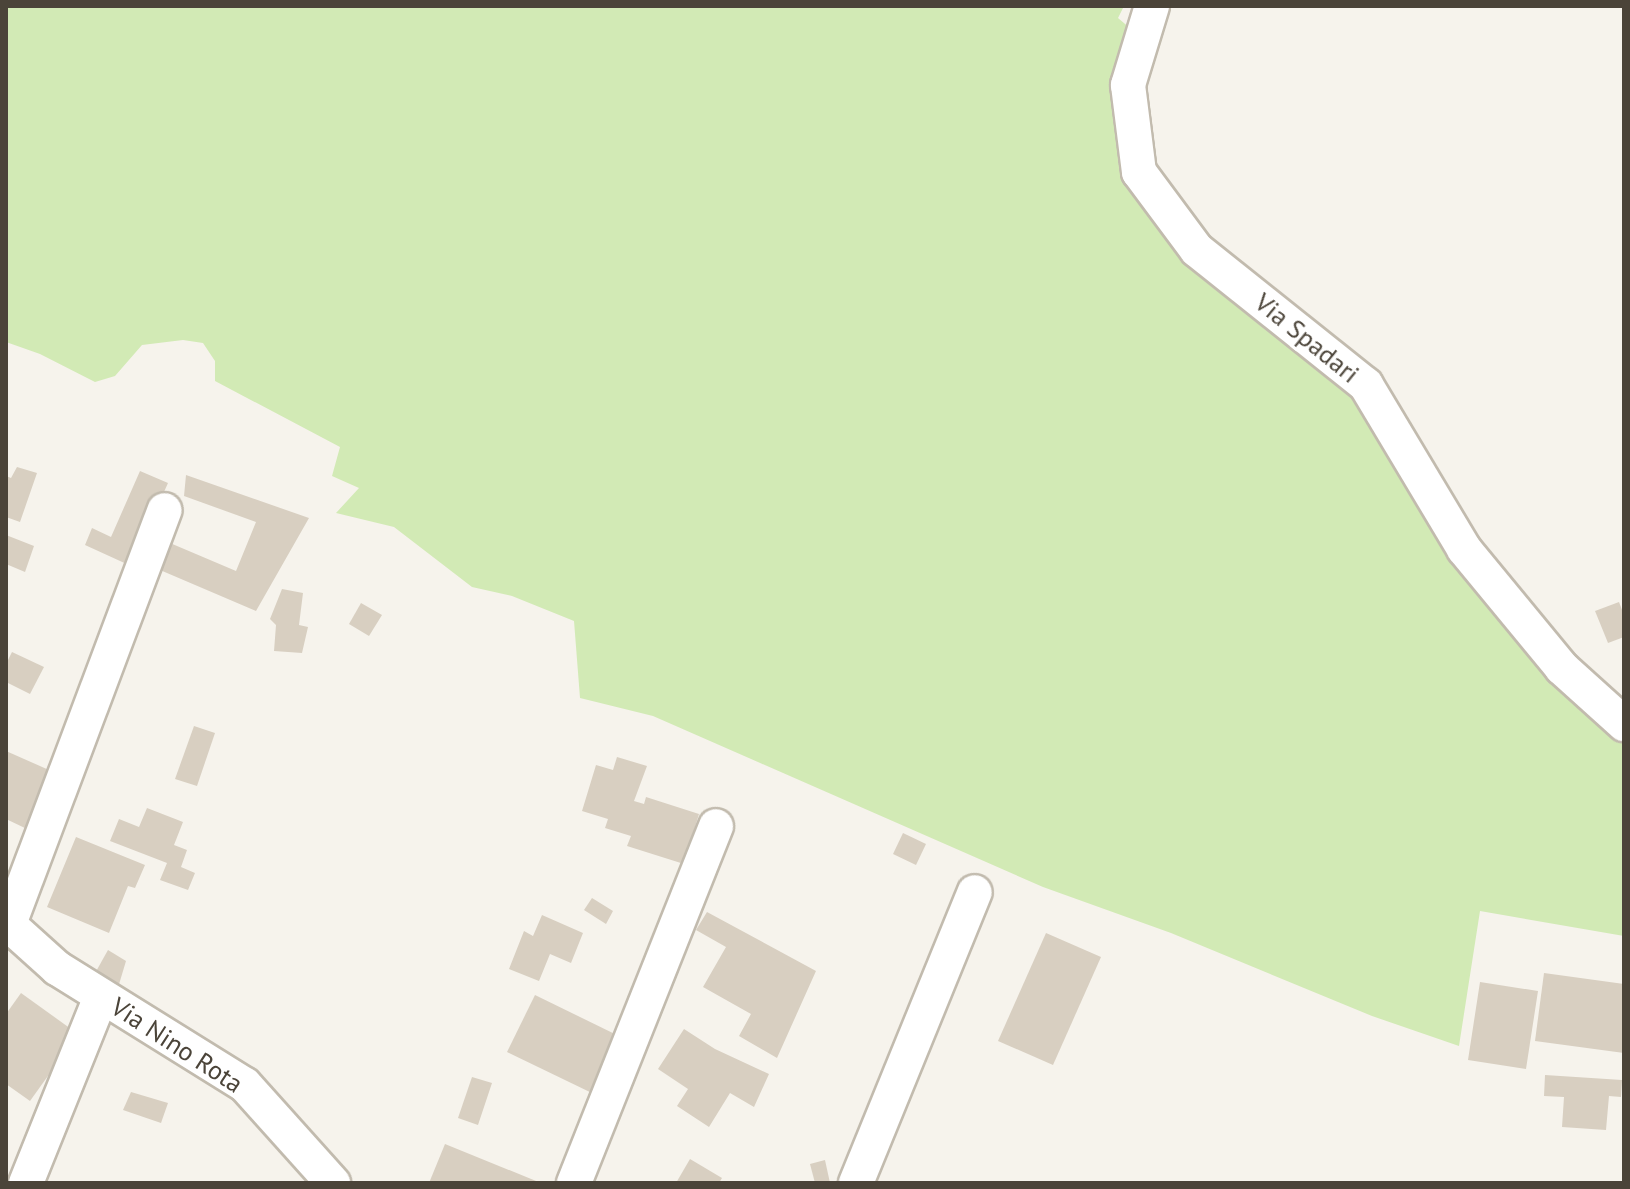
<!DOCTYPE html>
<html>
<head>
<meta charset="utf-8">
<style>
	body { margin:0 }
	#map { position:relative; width:1630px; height:1189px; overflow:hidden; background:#f6f3ec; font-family:"PT Sans",sans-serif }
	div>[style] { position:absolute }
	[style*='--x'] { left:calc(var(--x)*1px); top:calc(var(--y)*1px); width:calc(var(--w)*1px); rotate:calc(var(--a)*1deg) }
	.green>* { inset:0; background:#d2eab5 }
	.building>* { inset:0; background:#d8cfc1 }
	.roads { filter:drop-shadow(2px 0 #c2bbae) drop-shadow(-2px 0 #c2bbae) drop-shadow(0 2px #c2bbae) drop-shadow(0 -2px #c2bbae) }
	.minor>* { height:34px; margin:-17px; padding:0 17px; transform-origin:17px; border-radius:17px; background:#fff }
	span { translate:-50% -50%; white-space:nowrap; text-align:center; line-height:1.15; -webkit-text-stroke:6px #fff; paint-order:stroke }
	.street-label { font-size:26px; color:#4b4439 }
	.frame { position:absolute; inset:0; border:8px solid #4b4439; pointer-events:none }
</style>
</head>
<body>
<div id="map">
	<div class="green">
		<i style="clip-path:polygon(6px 6px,1124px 6px,1118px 18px,1131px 29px,1115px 104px,1117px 148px,1143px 209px,1181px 255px,1327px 371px,1366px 412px,1624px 737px,1624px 936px,1480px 911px,1459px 1046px,1372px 1016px,1171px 933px,1043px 887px,653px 716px,580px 698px,574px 621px,512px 596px,472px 587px,394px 527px,336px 513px,359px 488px,332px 476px,340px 447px,215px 381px,215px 361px,203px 343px,183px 340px,142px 345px,115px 376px,95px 382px,40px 354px,6px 342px)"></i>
	</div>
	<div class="building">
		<i style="clip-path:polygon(17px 467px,37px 473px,20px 522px,6px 517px,6px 476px,11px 478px)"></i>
		<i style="clip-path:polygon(140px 471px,168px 483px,131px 566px,85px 545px,92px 528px,111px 537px)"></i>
		<i style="clip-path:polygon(186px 475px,309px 518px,256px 611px,160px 570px,170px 543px,236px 571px,256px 522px,184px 496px)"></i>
		<i style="clip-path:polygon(6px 535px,34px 546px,25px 572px,6px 564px)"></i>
		<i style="clip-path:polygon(282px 589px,303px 593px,299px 625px,308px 627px,302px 653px,274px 651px,276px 625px,270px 619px)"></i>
		<i style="clip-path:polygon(1619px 602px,1624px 615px,1624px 637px,1608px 643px,1595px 611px)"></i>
		<i style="clip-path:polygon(361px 603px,382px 615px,369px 636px,349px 624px)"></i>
		<i style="clip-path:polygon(12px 652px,44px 667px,30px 694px,6px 682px,6px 664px)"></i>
		<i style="clip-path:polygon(194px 726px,215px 733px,197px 786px,175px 779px)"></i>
		<i style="clip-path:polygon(6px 751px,49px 770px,27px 829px,6px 819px)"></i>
		<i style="clip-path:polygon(617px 757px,647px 766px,634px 801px,644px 804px,646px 797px,699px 814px,684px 864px,627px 846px,631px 836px,605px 828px,608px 819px,582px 811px,596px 765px,613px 770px)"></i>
		<i style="clip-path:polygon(147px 808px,183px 822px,174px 845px,187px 850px,181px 867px,195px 873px,188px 890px,160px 880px,167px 863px,110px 841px,119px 819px,139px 827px)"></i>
		<i style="clip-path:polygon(903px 833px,926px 844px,916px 865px,893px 854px)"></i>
		<i style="clip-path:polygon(76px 837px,145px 865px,135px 888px,128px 886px,109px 933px,47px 907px)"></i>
		<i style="clip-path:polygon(592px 898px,613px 911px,606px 924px,584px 910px)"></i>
		<i style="clip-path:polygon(707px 912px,816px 971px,777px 1058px,739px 1036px,751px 1014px,703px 987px,726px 947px,696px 930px)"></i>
		<i style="clip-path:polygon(542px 915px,583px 933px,571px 963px,550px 954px,539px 981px,509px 969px,524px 931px,533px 936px)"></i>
		<i style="clip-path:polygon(1046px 933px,1101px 957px,1053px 1065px,998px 1041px)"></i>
		<i style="clip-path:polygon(108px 950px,126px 961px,117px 991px,94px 975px)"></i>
		<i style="clip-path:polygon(1544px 973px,1624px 984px,1624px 1053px,1535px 1041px)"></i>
		<i style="clip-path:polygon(1480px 982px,1538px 991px,1526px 1069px,1468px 1060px)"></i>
		<i style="clip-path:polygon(21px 993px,78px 1034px,30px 1101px,6px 1084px,6px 1014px)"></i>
		<i style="clip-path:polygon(535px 995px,623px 1038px,596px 1095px,507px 1052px)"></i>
		<i style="clip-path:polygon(684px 1029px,715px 1049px,769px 1074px,754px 1107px,730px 1093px,709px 1127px,677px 1106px,688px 1089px,658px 1069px)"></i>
		<i style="clip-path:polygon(1545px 1075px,1622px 1080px,1621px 1097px,1609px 1096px,1606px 1130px,1562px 1127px,1564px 1097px,1544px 1096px)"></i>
		<i style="clip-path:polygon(472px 1077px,492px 1083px,478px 1125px,458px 1118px)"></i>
		<i style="clip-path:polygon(131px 1092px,168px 1103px,161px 1123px,123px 1110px)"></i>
		<i style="clip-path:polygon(445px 1144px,541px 1183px,429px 1183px)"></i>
		<i style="clip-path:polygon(690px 1159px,722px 1178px,719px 1183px,676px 1183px)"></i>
		<i style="clip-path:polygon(825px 1160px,830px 1183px,815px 1183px,810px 1164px)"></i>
	</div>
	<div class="roads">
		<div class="minor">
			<i style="--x:1152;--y:6;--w:83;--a:106.9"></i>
			<i style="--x:1128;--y:85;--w:88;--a:82.8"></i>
			<i style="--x:1139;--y:172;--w:97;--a:53.4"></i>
			<i style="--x:1197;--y:250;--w:216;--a:38.6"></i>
			<i style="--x:1366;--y:385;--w:191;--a:59.1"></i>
			<i style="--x:1464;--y:549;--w:154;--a:50.5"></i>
			<i style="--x:1562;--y:668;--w:84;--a:42.1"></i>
			<i style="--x:6;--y:922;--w:69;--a:42"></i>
			<i style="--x:57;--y:968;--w:221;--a:31.9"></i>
			<i style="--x:245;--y:1085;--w:132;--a:48.1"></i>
			<i style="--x:9;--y:924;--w:442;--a:-69.4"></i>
			<i style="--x:26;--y:1183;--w:201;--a:-68.1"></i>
			<i style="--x:574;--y:1183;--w:384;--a:-68.3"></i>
			<i style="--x:856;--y:1183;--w:314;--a:-67.8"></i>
		</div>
	</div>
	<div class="street-label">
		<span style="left:1307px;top:338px;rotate:39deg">Via Spadari</span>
		<span style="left:177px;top:1045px;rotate:33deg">Via Nino Rota</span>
	</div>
	<div class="frame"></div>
</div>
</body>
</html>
